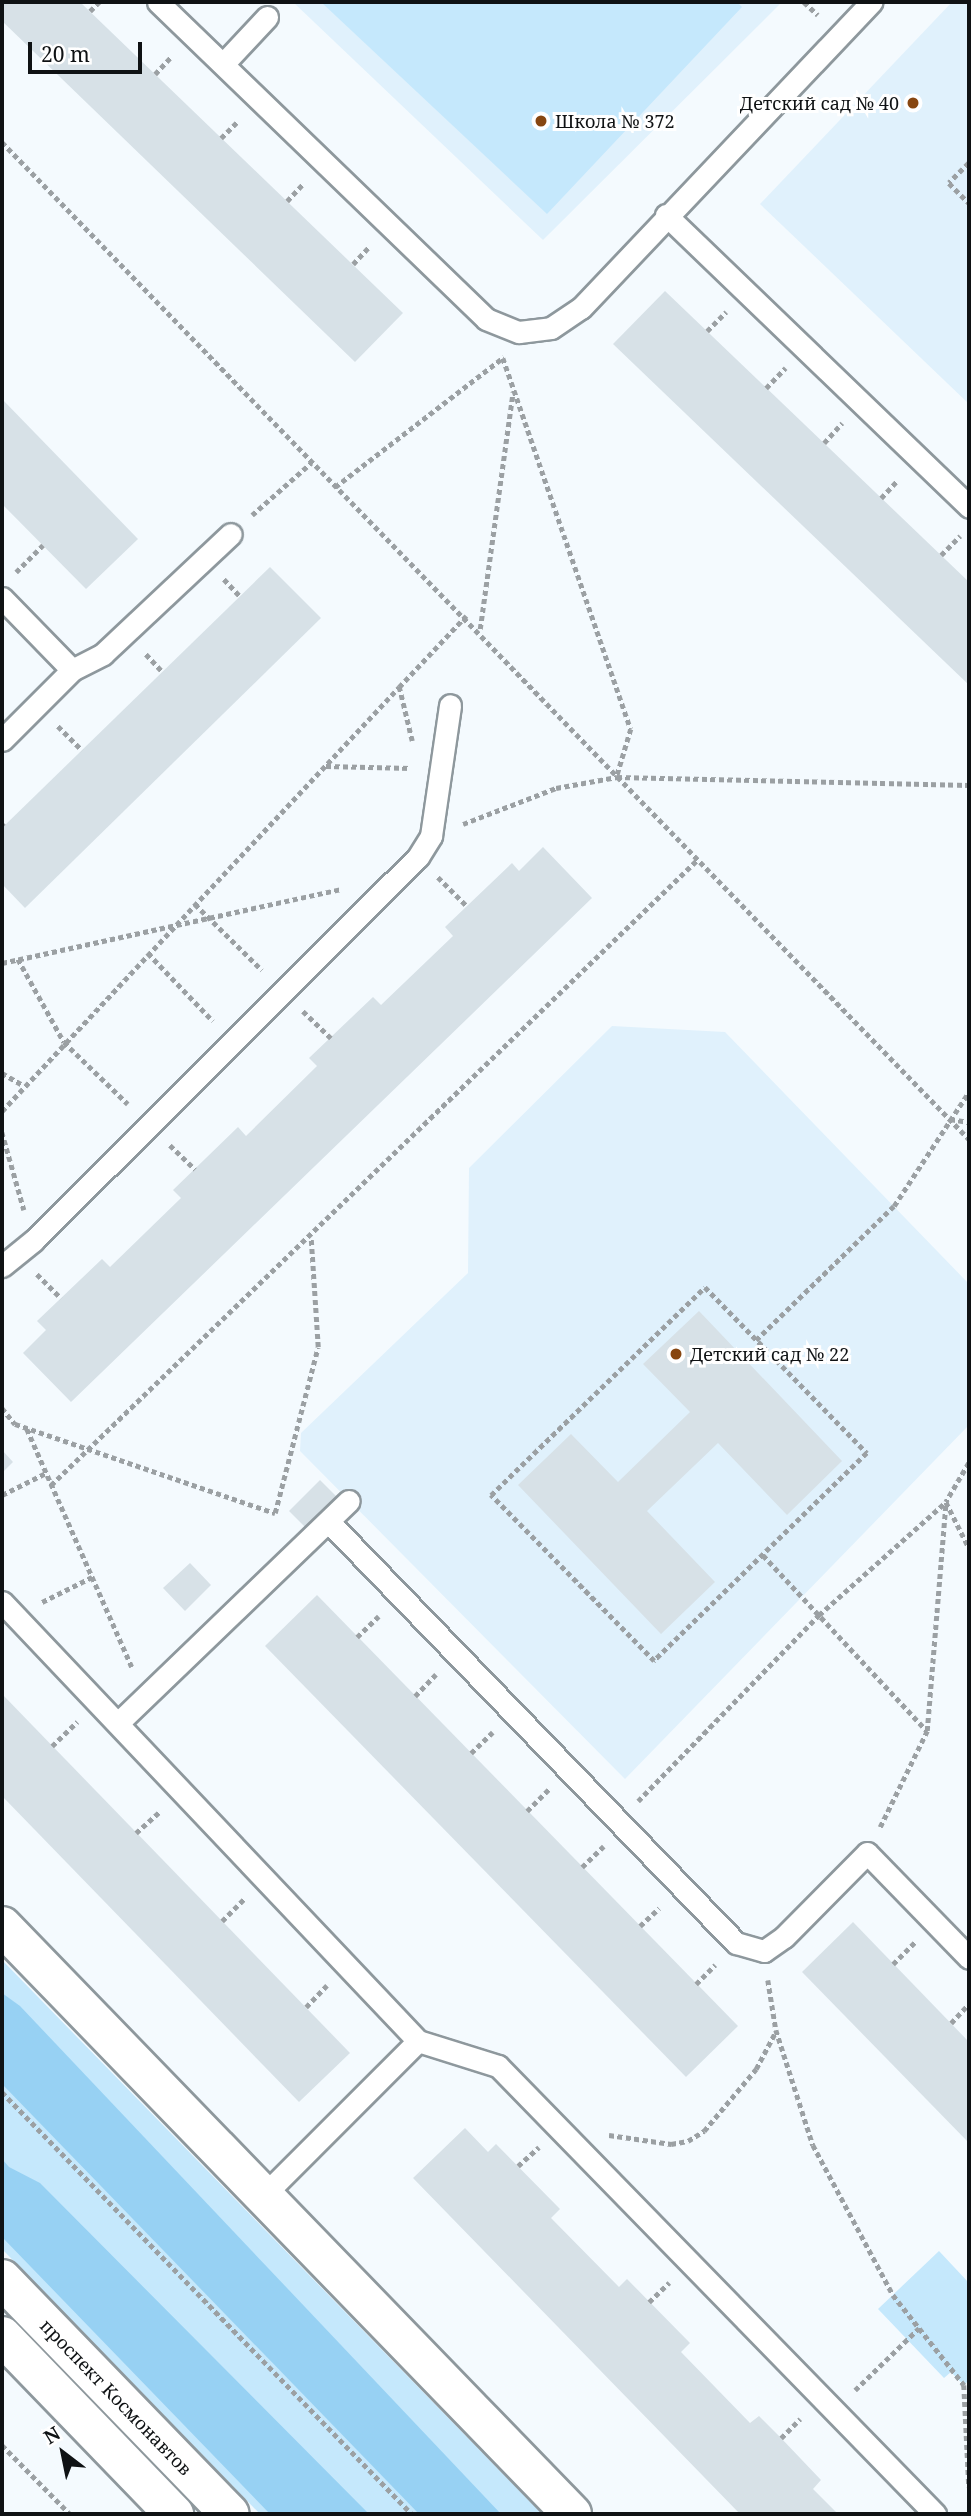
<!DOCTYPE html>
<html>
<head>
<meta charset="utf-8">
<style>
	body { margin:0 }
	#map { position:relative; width:971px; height:2516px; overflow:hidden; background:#f4fafe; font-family:"Noto Serif",serif }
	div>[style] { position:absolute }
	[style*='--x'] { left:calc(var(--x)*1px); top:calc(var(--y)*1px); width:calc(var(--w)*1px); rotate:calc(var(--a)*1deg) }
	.built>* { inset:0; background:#e0f1fc }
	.green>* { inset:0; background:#c5e8fc }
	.forest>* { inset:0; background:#97d1f3 }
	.building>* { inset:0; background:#d7e1e7 }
	.path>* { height:4.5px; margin-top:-2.25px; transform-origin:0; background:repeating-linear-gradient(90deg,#9ba0a3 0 5px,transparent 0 8.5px) }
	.roads { filter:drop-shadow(2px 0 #8e989d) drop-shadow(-2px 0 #8e989d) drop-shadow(0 2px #8e989d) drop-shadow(0 -2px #8e989d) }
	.service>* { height:21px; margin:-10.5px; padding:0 10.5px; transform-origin:10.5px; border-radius:10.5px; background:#fff }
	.minor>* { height:38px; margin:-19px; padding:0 19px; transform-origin:19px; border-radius:19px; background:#fff }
	.tertiary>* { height:38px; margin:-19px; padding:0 19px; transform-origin:19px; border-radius:19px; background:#fff }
	.dots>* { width:19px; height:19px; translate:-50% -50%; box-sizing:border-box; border:4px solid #fff; border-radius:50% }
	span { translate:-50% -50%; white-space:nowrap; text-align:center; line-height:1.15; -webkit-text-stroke:6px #fff; paint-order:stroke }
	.poi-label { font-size:18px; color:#0f1214 }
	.right { translate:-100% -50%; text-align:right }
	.left { translate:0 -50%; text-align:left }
	.street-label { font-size:18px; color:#0f1214 }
	.frame { position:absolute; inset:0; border:4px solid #0f1214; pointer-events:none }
	.north { position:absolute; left:28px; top:2418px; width:70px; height:70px; -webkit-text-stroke:5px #fff; paint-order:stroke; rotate:328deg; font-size:19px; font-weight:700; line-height:28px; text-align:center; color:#0f1214 }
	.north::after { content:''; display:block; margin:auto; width:24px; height:32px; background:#0f1214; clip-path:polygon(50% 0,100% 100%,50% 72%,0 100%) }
	.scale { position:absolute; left:28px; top:42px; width:114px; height:32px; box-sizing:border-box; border:4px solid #0f1214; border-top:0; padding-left:9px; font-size:21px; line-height:24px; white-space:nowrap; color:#0f1214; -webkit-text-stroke:5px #fff; paint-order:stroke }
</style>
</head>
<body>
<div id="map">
	<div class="built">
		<i style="clip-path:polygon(293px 2px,782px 2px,543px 240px)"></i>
		<i style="clip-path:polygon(952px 2px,969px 2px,969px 404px,760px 204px)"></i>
		<i style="clip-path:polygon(612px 1026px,725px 1032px,969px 1284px,969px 1425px,625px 1779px,300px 1451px,301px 1433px,468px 1273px,469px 1168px)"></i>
	</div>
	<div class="green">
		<i style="clip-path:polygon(321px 2px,737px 2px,742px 7px,547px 214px)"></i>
		<i style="clip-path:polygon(2px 1960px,542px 2514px,260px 2514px,2px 2249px)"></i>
		<i style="clip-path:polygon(939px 2251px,969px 2283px,969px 2380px,964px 2385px,951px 2372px,944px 2378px,878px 2309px)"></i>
	</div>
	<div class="forest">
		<i style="clip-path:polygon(2px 1993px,20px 2006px,501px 2514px,419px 2514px,2px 2084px)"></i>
		<i style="clip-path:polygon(2px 2159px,9px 2167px,40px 2183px,369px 2514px,270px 2514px,2px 2237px)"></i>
	</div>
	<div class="building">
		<i style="clip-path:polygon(2px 2px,80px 2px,403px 313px,355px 362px,2px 21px)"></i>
		<i style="clip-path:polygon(665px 291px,969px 582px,969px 685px,613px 344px)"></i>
		<i style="clip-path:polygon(2px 399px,138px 539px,86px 589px,2px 504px)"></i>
		<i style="clip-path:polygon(270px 567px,321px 618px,25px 908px,2px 884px,2px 828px)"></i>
		<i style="clip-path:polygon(543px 847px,592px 898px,71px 1402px,23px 1353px,46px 1330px,37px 1321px,102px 1259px,110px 1267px,181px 1198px,173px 1190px,238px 1127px,246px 1136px,317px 1066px,309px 1058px,373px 997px,381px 1005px,453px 936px,445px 927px,512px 863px,519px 871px)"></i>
		<i style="clip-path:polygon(699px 1311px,842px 1461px,787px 1515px,718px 1443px,647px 1511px,715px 1582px,661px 1634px,518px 1485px,571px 1434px,618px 1482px,690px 1412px,643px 1364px)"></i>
		<i style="clip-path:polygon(2px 1450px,13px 1462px,2px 1473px)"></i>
		<i style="clip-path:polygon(320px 1480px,338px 1498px,307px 1529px,289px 1511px)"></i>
		<i style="clip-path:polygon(190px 1563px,211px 1585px,185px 1611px,163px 1588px)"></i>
		<i style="clip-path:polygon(317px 1595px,738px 2026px,686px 2077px,265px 1646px)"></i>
		<i style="clip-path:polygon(2px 1694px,350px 2053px,299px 2102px,2px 1796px)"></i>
		<i style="clip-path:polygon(853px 1922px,969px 2042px,969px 2143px,802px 1972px)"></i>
		<i style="clip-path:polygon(465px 2128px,488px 2152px,496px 2144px,560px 2209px,551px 2218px,619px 2287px,627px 2279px,690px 2343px,681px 2352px,750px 2423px,759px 2416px,781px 2438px,821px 2480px,813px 2489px,838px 2514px,740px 2514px,413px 2178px)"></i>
	</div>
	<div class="path">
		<i style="--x:804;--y:2;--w:19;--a:43"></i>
		<i style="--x:90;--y:11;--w:13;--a:-45"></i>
		<i style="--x:155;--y:74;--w:23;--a:-47"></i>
		<i style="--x:221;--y:138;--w:24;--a:-45"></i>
		<i style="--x:2;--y:142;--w:1389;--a:45.88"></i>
		<i style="--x:969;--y:163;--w:28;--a:135"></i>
		<i style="--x:949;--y:183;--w:28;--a:45"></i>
		<i style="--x:287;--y:201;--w:23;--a:-47"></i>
		<i style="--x:353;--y:264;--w:23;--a:-47"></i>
		<i style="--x:707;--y:331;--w:27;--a:-45"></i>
		<i style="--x:503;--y:358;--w:392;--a:71"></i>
		<i style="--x:631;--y:729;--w:49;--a:106.6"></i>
		<i style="--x:766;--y:388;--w:28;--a:-46"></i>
		<i style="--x:824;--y:443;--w:27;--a:-48"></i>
		<i style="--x:335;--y:487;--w:213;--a:-37.6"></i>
		<i style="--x:881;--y:498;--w:23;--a:-47"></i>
		<i style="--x:252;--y:515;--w:79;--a:-41.4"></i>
		<i style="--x:941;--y:555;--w:27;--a:-45"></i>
		<i style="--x:16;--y:572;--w:38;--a:-45"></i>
		<i style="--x:224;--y:579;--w:23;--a:47"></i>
		<i style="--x:480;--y:629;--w:239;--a:-82.1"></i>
		<i style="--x:146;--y:654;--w:23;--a:47"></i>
		<i style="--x:58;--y:726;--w:34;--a:45"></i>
		<i style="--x:412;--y:741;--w:56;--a:-103.5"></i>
		<i style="--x:399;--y:687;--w:98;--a:-46.7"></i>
		<i style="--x:326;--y:766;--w:85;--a:1.3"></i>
		<i style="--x:2;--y:824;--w:3;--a:45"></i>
		<i style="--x:463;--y:824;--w:100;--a:-21.2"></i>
		<i style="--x:556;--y:788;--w:62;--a:-10.2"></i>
		<i style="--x:617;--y:777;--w:352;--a:1.3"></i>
		<i style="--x:438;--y:877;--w:41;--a:45"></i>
		<i style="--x:195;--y:904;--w:94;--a:44.6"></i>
		<i style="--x:148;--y:953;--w:94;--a:46.3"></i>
		<i style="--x:18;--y:959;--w:95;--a:61"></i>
		<i style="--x:64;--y:1042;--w:89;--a:44.1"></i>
		<i style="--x:2;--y:963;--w:348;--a:-12.3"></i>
		<i style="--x:303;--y:1011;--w:39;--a:44"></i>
		<i style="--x:2;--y:1073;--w:24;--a:30"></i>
		<i style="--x:2;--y:1111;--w:581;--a:-46.88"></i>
		<i style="--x:950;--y:1119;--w:19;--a:9"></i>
		<i style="--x:2;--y:1132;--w:81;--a:74.2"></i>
		<i style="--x:170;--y:1145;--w:35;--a:44"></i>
		<i style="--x:37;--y:1274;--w:34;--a:45"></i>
		<i style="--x:705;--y:1287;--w:232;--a:45.7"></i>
		<i style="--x:867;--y:1453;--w:298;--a:135.7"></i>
		<i style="--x:654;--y:1661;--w:233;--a:-134.5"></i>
		<i style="--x:491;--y:1495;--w:298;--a:-44.2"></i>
		<i style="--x:756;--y:1340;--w:192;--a:-44.2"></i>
		<i style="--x:894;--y:1206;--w:136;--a:-56.7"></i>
		<i style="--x:2;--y:1408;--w:21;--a:51"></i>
		<i style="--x:15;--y:1424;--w:275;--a:18.9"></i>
		<i style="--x:275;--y:1513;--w:171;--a:-75.5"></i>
		<i style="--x:318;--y:1347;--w:109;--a:-93.7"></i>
		<i style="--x:27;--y:1429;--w:260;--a:66.2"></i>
		<i style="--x:969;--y:1463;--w:45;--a:120.5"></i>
		<i style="--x:946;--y:1502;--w:51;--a:63.4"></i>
		<i style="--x:51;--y:1485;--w:899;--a:-44.05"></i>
		<i style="--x:2;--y:1495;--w:49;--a:-26.6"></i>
		<i style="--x:763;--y:1555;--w:241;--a:47"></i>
		<i style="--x:42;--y:1602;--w:56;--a:-26.6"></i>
		<i style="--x:357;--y:1637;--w:30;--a:-44"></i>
		<i style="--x:415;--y:1696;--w:30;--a:-46"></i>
		<i style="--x:52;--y:1746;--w:35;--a:-44"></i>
		<i style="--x:471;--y:1753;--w:30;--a:-44"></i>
		<i style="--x:638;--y:1801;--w:260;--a:-45.8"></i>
		<i style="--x:819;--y:1615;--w:170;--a:-41.7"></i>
		<i style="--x:527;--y:1811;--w:31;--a:-45"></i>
		<i style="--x:880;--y:1827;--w:107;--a:-63.9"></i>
		<i style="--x:927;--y:1731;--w:230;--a:-85.3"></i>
		<i style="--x:136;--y:1833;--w:31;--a:-42"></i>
		<i style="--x:582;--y:1867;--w:30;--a:-44"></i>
		<i style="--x:222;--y:1921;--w:31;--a:-45"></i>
		<i style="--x:640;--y:1926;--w:26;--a:-43"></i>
		<i style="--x:893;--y:1964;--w:31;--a:-45"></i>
		<i style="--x:768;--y:1980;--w:51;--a:80.9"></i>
		<i style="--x:776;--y:2030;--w:121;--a:72.2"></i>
		<i style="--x:813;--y:2145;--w:170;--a:61.9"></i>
		<i style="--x:893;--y:2295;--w:115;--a:51.7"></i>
		<i style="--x:964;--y:2385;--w:102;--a:87.2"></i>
		<i style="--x:696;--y:1984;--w:27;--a:-45"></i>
		<i style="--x:306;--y:2007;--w:30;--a:-46"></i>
		<i style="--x:951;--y:2023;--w:26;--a:-47"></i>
		<i style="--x:2;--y:2092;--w:588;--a:45.83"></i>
		<i style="--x:609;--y:2135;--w:63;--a:8.3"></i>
		<i style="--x:671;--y:2144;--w:17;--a:-10"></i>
		<i style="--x:688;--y:2141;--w:19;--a:-32"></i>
		<i style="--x:704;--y:2131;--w:81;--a:-50"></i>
		<i style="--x:756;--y:2069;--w:43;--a:-62.2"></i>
		<i style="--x:518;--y:2166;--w:28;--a:-42"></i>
		<i style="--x:649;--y:2302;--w:28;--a:-44"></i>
		<i style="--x:855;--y:2390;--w:89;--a:-44.1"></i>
		<i style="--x:781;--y:2438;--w:27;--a:-45"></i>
		<i style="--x:2;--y:2445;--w:97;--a:45.4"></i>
	</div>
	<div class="roads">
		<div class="service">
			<i style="--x:158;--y:2;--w:456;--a:44"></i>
			<i style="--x:486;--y:319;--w:35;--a:22"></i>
			<i style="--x:519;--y:332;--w:32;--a:-7"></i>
			<i style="--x:551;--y:328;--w:36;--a:-34"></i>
			<i style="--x:581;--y:308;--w:422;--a:-46.5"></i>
			<i style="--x:224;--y:63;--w:63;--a:-46.9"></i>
			<i style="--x:666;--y:215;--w:421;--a:43.9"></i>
			<i style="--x:2;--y:598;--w:100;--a:45.8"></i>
			<i style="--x:2;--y:740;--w:99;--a:-45"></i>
			<i style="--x:72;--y:670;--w:35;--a:-27"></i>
			<i style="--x:103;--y:654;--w:175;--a:-43.2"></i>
			<i style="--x:2;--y:1266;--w:40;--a:-39"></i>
			<i style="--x:33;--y:1241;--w:544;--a:-44.93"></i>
			<i style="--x:418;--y:857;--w:25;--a:-58"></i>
			<i style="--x:431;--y:836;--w:132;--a:-81.7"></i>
			<i style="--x:328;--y:1521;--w:587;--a:45.97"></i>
			<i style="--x:736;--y:1943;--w:29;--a:16"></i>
			<i style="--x:764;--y:1951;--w:24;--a:-35"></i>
			<i style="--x:784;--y:1937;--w:118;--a:-45.3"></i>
			<i style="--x:867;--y:1853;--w:146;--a:45.8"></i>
			<i style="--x:2;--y:1602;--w:605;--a:46.54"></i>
			<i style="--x:418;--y:2041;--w:84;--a:17.4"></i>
			<i style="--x:498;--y:2066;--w:626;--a:45.71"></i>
			<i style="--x:118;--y:1723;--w:320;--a:-43.9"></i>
			<i style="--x:263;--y:2196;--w:219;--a:-45"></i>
		</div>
		<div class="minor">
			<i style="--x:2;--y:1926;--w:819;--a:45.89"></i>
		</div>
		<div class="tertiary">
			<i style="--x:2;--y:2279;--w:327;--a:45.9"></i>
			<i style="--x:2;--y:2336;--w:248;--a:46"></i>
		</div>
	</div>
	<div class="dots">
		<i style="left:913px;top:103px;background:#874610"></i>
		<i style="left:541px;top:121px;background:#874610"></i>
		<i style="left:676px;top:1354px;background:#874610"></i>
	</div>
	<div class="poi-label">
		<span class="right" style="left:899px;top:103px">Детский сад № 40</span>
		<span class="left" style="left:555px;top:121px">Школа № 372</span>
		<span class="left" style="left:690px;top:1354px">Детский сад № 22</span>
	</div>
	<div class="street-label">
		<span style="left:116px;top:2397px;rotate:46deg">проспект Космонавтов</span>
	</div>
	<div class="frame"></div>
	<div class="north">N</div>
	<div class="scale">20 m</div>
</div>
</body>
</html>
